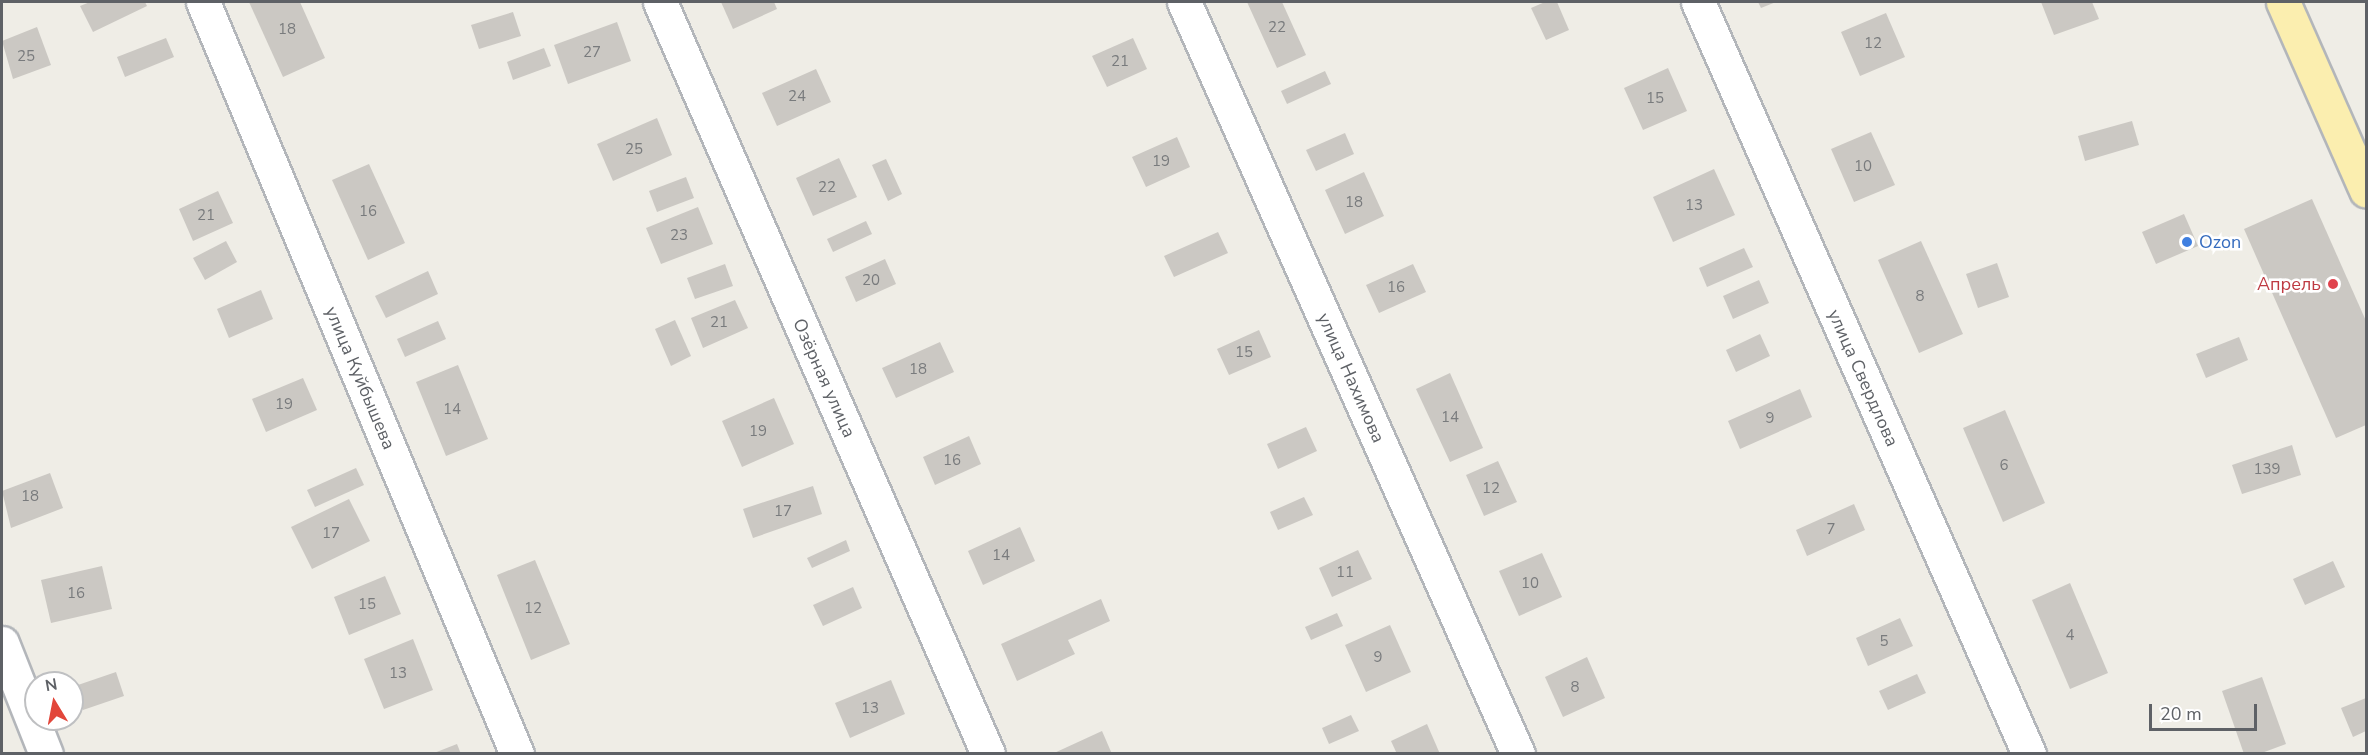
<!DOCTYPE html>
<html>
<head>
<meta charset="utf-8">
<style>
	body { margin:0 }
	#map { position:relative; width:2368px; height:755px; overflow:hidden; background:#efede6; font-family:"Nunito Sans",sans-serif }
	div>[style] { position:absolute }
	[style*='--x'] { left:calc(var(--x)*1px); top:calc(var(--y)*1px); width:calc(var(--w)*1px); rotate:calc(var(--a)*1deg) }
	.building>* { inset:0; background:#cbc8c3 }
	.roads { filter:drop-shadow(2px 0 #b3b6ba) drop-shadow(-2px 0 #b3b6ba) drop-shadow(0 2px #b3b6ba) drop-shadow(0 -2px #b3b6ba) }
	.minor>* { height:33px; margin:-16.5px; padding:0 16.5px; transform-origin:16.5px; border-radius:16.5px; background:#fff }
	.major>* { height:33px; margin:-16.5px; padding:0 16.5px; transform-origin:16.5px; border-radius:16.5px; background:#fbeeaf }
	.dots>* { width:16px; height:16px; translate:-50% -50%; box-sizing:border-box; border:3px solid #fff; border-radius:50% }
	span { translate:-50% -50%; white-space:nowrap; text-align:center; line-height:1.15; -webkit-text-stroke:5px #fff; paint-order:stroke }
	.number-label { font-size:15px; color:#797b7d }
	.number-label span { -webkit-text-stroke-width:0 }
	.shop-label { font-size:18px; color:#366cbe }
	.left { translate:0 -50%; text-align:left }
	.health-label { font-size:18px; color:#be3a42 }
	.right { translate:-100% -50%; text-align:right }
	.street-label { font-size:18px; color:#5e6166 }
	.frame { position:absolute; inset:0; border:3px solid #5e6166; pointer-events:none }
	.north { position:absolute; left:24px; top:671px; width:60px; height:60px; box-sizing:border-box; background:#fff; border:2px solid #bfc0c2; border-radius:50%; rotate:350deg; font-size:16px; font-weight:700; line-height:24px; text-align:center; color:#5e6166 }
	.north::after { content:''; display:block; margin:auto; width:21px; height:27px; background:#e2463a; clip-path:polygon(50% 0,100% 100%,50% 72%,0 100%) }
	.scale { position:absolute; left:2149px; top:704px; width:108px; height:27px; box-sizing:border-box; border:3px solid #5e6166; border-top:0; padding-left:8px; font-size:18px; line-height:21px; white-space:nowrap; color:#5e6166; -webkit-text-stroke:4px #fff; paint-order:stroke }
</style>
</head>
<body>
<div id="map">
	<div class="building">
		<i style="clip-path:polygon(90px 2px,145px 2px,147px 6px,93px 32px,80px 6px)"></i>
		<i style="clip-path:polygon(249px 2px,300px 2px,325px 58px,283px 77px)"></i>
		<i style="clip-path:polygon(721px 2px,774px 2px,777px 9px,733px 29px)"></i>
		<i style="clip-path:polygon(1247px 2px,1282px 2px,1306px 55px,1277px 68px)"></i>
		<i style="clip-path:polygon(1545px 2px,1557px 2px,1569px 30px,1546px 40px,1531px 8px)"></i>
		<i style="clip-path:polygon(1758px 2px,1776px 2px,1761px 8px)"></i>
		<i style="clip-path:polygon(2041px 2px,2092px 2px,2099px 19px,2054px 35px)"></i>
		<i style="clip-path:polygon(513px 12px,521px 36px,479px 49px,471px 25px)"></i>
		<i style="clip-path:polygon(1886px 13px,1905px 57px,1860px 76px,1841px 32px)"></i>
		<i style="clip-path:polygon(617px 22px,631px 61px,568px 84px,554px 45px)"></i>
		<i style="clip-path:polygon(37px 27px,51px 65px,13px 79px,2px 41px)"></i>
		<i style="clip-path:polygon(166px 38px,174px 57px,125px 77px,117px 57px)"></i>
		<i style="clip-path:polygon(1133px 38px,1147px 69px,1107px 87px,1092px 56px)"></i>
		<i style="clip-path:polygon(544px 48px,551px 66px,513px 80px,507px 62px)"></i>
		<i style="clip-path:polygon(1668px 68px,1687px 111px,1643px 130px,1624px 88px)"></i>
		<i style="clip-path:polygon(816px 69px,831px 102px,777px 126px,762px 93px)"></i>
		<i style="clip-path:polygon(1325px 71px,1331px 84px,1287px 104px,1281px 91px)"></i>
		<i style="clip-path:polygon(657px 118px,672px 155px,613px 181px,597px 144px)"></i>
		<i style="clip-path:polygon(2132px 121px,2139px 145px,2085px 161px,2078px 136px)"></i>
		<i style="clip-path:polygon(1871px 132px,1895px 185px,1854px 202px,1831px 149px)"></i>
		<i style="clip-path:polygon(1345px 133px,1354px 154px,1316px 171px,1306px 150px)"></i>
		<i style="clip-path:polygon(1177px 137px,1190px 167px,1146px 187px,1132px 157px)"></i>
		<i style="clip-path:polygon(839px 158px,857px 197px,813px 216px,796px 178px)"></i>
		<i style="clip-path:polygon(886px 159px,902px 194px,888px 201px,872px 165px)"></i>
		<i style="clip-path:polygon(369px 164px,405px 243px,368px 260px,332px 180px)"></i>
		<i style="clip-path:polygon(1714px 169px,1735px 215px,1673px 242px,1653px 197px)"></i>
		<i style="clip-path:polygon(1364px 172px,1384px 216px,1345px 234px,1325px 190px)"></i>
		<i style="clip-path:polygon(686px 177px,694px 198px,657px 212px,649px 191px)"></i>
		<i style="clip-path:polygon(218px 191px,233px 223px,193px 241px,179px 209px)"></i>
		<i style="clip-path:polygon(2312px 199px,2366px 321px,2366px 425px,2336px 438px,2244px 229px)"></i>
		<i style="clip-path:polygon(698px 207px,713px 244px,661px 264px,646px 228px)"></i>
		<i style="clip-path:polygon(2184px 214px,2198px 246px,2156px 264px,2142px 232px)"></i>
		<i style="clip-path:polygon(866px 221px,872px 234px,833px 252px,827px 239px)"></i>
		<i style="clip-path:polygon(1218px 232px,1228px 253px,1174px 277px,1164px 256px)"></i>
		<i style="clip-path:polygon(226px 241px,237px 262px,205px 280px,193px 258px)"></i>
		<i style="clip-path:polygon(1921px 241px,1963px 334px,1919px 353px,1878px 260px)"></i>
		<i style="clip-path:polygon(1744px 248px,1753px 267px,1707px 287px,1699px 268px)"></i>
		<i style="clip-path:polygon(885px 259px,896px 284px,856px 302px,845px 277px)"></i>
		<i style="clip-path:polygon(1997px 263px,2009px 297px,1978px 308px,1966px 274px)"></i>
		<i style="clip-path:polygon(725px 264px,733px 286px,695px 299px,687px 278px)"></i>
		<i style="clip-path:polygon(1413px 264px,1426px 292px,1379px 313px,1366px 285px)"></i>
		<i style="clip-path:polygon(428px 271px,438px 294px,386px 318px,375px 296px)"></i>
		<i style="clip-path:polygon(1759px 280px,1769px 303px,1733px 319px,1723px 296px)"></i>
		<i style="clip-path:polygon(261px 290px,273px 319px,229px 338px,217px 309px)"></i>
		<i style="clip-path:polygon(735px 300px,748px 328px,703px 348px,691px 318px)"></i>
		<i style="clip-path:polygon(675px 320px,691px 356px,671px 366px,655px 329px)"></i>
		<i style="clip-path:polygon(438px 321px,446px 339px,405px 357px,397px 339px)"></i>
		<i style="clip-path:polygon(1259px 330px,1271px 357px,1229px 375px,1217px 349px)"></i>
		<i style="clip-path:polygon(1760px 334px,1770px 356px,1736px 372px,1726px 350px)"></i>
		<i style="clip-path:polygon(2239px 337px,2248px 360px,2206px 378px,2196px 354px)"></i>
		<i style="clip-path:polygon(940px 342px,954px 372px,896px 398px,882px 368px)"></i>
		<i style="clip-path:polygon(458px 365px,488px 439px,446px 456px,416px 382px)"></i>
		<i style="clip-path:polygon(1450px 373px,1483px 448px,1450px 462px,1416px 389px)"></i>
		<i style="clip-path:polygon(303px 378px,317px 410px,266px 432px,252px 399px)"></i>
		<i style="clip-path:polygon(1800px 389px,1812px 417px,1740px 449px,1728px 421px)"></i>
		<i style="clip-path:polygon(774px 398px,794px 444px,742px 467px,722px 421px)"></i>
		<i style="clip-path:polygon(2005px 410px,2045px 503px,2003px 522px,1963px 428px)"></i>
		<i style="clip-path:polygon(1306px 427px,1317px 451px,1278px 469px,1267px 444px)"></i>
		<i style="clip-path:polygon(969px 436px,981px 464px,935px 485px,923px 457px)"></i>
		<i style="clip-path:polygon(2292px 445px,2301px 475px,2242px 494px,2232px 465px)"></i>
		<i style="clip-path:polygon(1498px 461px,1517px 502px,1484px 516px,1466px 475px)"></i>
		<i style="clip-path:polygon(356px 468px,364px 485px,315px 507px,307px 490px)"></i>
		<i style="clip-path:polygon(50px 473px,63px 508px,11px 528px,2px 491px)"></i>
		<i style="clip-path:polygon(813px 486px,822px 514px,753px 538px,743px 509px)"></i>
		<i style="clip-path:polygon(1304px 497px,1313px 515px,1278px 530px,1270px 512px)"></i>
		<i style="clip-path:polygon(349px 499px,370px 541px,312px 569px,291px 527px)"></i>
		<i style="clip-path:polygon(1854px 504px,1865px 530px,1807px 556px,1796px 530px)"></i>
		<i style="clip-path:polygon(1020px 527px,1035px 561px,983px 585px,968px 551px)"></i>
		<i style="clip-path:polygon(846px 540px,850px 551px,812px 568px,807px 558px)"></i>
		<i style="clip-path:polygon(1358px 550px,1372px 579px,1332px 597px,1319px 568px)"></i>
		<i style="clip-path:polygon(1542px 553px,1562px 597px,1519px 616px,1499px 571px)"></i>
		<i style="clip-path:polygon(535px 560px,570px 644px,531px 660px,497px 575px)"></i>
		<i style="clip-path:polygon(2333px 561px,2345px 587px,2305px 605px,2293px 579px)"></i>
		<i style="clip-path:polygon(102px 566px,112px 609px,51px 623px,41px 580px)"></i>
		<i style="clip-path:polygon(385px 576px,401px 614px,349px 635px,334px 597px)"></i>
		<i style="clip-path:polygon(2070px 583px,2108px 673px,2070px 689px,2032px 600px)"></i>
		<i style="clip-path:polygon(853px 587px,862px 608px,823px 626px,813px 605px)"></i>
		<i style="clip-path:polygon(1101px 599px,1110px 621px,1068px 640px,1075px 654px,1017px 681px,1001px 644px)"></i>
		<i style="clip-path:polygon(1337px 613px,1343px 626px,1311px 640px,1305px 627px)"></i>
		<i style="clip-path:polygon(1900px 618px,1913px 646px,1868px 666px,1856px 638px)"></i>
		<i style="clip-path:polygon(1390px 625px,1411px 672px,1366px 692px,1345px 645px)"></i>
		<i style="clip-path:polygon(413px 639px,433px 690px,384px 709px,364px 659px)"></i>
		<i style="clip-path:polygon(1587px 657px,1605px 698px,1563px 717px,1545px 677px)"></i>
		<i style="clip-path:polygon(116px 672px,124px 696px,83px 710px,75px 686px)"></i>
		<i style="clip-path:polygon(1917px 674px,1926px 693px,1888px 710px,1879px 691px)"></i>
		<i style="clip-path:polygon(2262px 677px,2286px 744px,2259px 754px,2244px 754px,2222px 691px)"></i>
		<i style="clip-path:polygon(891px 680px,905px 714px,850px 738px,835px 703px)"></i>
		<i style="clip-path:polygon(2366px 698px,2366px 731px,2353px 737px,2341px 708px)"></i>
		<i style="clip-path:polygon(1351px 715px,1359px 731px,1329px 744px,1322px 728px)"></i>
		<i style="clip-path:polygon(1427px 724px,1440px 754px,1397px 754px,1391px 741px)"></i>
		<i style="clip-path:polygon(1102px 731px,1112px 754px,1052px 754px)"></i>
		<i style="clip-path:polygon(457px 744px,461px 754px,434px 754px,434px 753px)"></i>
	</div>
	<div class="roads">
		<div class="minor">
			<i style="--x:203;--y:2;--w:815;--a:67.34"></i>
			<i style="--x:660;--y:2;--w:820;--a:66.43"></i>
			<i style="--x:1184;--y:2;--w:823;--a:66.05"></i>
			<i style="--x:1698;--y:2;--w:822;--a:66.24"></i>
			<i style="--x:2;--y:643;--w:119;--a:68.4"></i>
		</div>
		<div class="major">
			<i style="--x:2283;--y:2;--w:206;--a:66.2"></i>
		</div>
	</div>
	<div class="dots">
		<i style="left:2187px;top:242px;background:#3f7fe0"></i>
		<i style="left:2333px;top:284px;background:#e0444e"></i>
	</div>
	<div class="number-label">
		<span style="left:1277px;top:28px">22</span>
		<span style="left:287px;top:30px">18</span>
		<span style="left:1873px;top:44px">12</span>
		<span style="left:592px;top:53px">27</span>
		<span style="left:26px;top:57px">25</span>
		<span style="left:1120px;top:62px">21</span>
		<span style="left:797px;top:97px">24</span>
		<span style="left:1655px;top:99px">15</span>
		<span style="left:634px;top:150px">25</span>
		<span style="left:1161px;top:162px">19</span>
		<span style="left:1863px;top:167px">10</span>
		<span style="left:827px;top:188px">22</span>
		<span style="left:1354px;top:203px">18</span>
		<span style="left:1694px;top:206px">13</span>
		<span style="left:368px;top:212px">16</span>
		<span style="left:206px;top:216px">21</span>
		<span style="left:679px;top:236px">23</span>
		<span style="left:871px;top:281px">20</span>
		<span style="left:1396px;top:288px">16</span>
		<span style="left:1920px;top:297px">8</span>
		<span style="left:719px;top:323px">21</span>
		<span style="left:1244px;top:353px">15</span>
		<span style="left:918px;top:370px">18</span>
		<span style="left:284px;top:405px">19</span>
		<span style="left:452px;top:410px">14</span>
		<span style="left:1450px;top:418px">14</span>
		<span style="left:1770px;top:419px">9</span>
		<span style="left:758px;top:432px">19</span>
		<span style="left:952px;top:461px">16</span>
		<span style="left:2004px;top:466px">6</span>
		<span style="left:2267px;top:470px">139</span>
		<span style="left:1491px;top:489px">12</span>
		<span style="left:30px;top:497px">18</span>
		<span style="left:783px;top:512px">17</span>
		<span style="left:1831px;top:530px">7</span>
		<span style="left:331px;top:534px">17</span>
		<span style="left:1001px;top:556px">14</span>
		<span style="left:1345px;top:573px">11</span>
		<span style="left:1530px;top:584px">10</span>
		<span style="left:76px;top:594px">16</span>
		<span style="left:367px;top:605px">15</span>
		<span style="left:533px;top:609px">12</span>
		<span style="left:2070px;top:636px">4</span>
		<span style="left:1884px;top:642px">5</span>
		<span style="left:1378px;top:658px">9</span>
		<span style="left:398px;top:674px">13</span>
		<span style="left:1575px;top:688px">8</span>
		<span style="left:870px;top:709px">13</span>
	</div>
	<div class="shop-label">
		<span class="left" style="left:2199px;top:242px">Ozon</span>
	</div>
	<div class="health-label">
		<span class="right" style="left:2321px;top:284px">Апрель</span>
	</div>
	<div class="street-label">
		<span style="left:360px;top:378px;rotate:67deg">улица Куйбышева</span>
		<span style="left:824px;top:378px;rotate:66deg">Озёрная улица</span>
		<span style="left:1351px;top:378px;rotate:66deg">улица Нахимова</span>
		<span style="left:1863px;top:378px;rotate:66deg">улица Свердлова</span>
	</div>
	<div class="frame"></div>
	<div class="north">N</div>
	<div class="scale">20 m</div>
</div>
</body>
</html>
